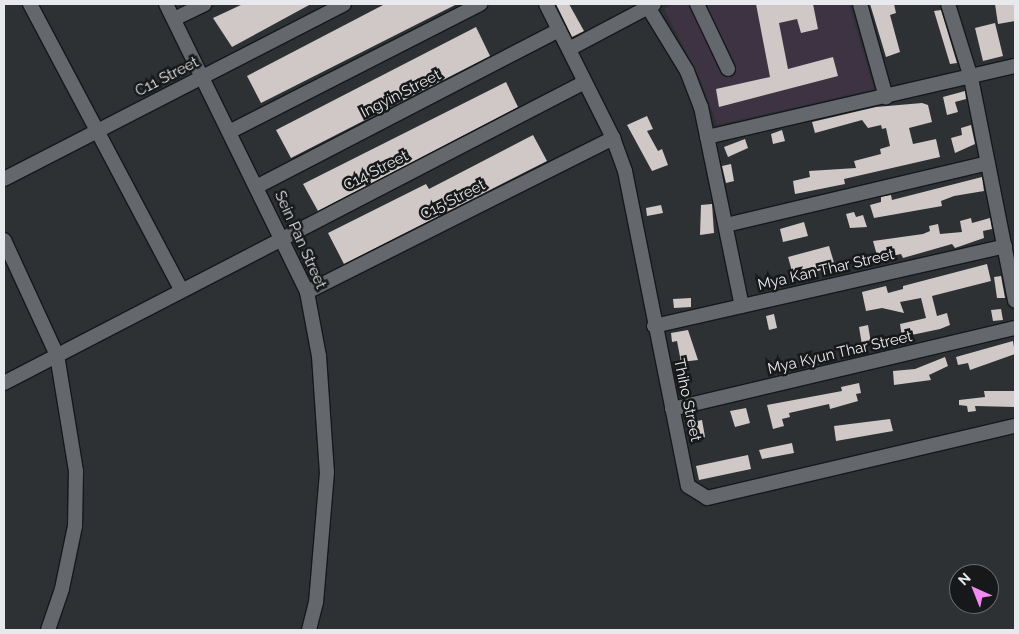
<!DOCTYPE html>
<html>
<head>
<meta charset="utf-8">
<style>
	body { margin:0 }
	#map { position:relative; width:1019px; height:634px; overflow:hidden; background:#2d3134; font-family:Raleway,sans-serif }
	div>[style] { position:absolute }
	[style*='--x'] { left:calc(var(--x)*1px); top:calc(var(--y)*1px); width:calc(var(--w)*1px); rotate:calc(var(--a)*1deg) }
	.education>* { inset:0; background:#3d3343 }
	.building>* { inset:0; background:#cfc8c6 }
	.roads { filter:drop-shadow(1px 0 #15181c) drop-shadow(-1px 0 #15181c) drop-shadow(0 1px #15181c) drop-shadow(0 -1px #15181c) }
	.minor>* { height:14px; margin:-7px; padding:0 7px; transform-origin:7px; border-radius:7px; background:#64686c }
	span { translate:-50% -50%; white-space:nowrap; text-align:center; line-height:1.15; -webkit-text-stroke:5px #17181a; paint-order:stroke }
	.street-label { font-size:15px; color:#e7e9ec }
	.frame { position:absolute; inset:0; border:5px solid #e7e9ec; pointer-events:none }
	.north { position:absolute; left:949px; top:564px; width:50px; height:50px; box-sizing:border-box; background:#17181a; border:1px solid #6a6c6e; border-radius:50%; rotate:316deg; font-size:14px; font-weight:700; line-height:20px; text-align:center; color:#e7e9ec }
	.north::after { content:''; display:block; margin:auto; width:18px; height:22px; background:#f18af4; clip-path:polygon(50% 0,100% 100%,50% 72%,0 100%) }
</style>
</head>
<body>
<div id="map">
	<div class="education">
		<i style="clip-path:polygon(673px 4px,849px 4px,874px 89px,717px 125px,700px 79px,664px 9px)"></i>
	</div>
	<div class="building">
		<i style="clip-path:polygon(243px 4px,311px 4px,232px 47px,213px 18px)"></i>
		<i style="clip-path:polygon(385px 4px,457px 4px,261px 103px,247px 76px)"></i>
		<i style="clip-path:polygon(556px 4px,569px 4px,584px 31px,572px 37px)"></i>
		<i style="clip-path:polygon(756px 4px,813px 4px,818px 29px,801px 33px,797px 19px,779px 23px,788px 69px,833px 57px,838px 76px,719px 107px,716px 89px,770px 77px)"></i>
		<i style="clip-path:polygon(870px 4px,894px 4px,896px 13px,890px 15px,900px 52px,886px 57px)"></i>
		<i style="clip-path:polygon(995px 4px,1014px 4px,1015px 21px,998px 24px)"></i>
		<i style="clip-path:polygon(941px 10px,957px 63px,950px 64px,934px 11px)"></i>
		<i style="clip-path:polygon(995px 23px,1003px 56px,983px 61px,975px 28px)"></i>
		<i style="clip-path:polygon(476px 27px,490px 56px,291px 158px,276px 130px)"></i>
		<i style="clip-path:polygon(506px 82px,518px 107px,318px 211px,303px 184px)"></i>
		<i style="clip-path:polygon(965px 91px,966px 99px,955px 102px,958px 112px,947px 115px,943px 97px)"></i>
		<i style="clip-path:polygon(922px 103px,928px 105px,932px 122px,909px 128px,913px 144px,936px 139px,940px 157px,844px 179px,845px 184px,795px 194px,793px 181px,810px 177px,809px 171px,856px 168px,854px 161px,881px 154px,880px 149px,890px 146px,886px 128px,882px 129px,881px 125px,868px 128px,862px 120px,815px 133px,812px 122px,876px 107px)"></i>
		<i style="clip-path:polygon(647px 116px,653px 129px,647px 131px,658px 151px,662px 149px,668px 165px,652px 171px,627px 125px)"></i>
		<i style="clip-path:polygon(971px 125px,975px 144px,955px 153px,951px 138px,962px 135px,961px 128px)"></i>
		<i style="clip-path:polygon(782px 130px,785px 141px,773px 144px,771px 134px)"></i>
		<i style="clip-path:polygon(533px 135px,547px 161px,344px 264px,328px 233px,426px 184px,429px 189px)"></i>
		<i style="clip-path:polygon(745px 139px,748px 148px,728px 157px,724px 147px)"></i>
		<i style="clip-path:polygon(731px 164px,734px 181px,726px 183px,722px 166px)"></i>
		<i style="clip-path:polygon(982px 177px,984px 191px,954px 196px,941px 201px,942px 206px,874px 218px,870px 205px,881px 202px,881px 197px,891px 195px,892px 200px)"></i>
		<i style="clip-path:polygon(712px 204px,714px 233px,700px 235px,701px 205px)"></i>
		<i style="clip-path:polygon(661px 205px,663px 213px,647px 216px,646px 208px)"></i>
		<i style="clip-path:polygon(854px 212px,856px 217px,863px 215px,867px 227px,850px 228px,846px 214px)"></i>
		<i style="clip-path:polygon(971px 218px,972px 223px,990px 218px,992px 229px,983px 231px,984px 238px,955px 248px,952px 244px,903px 258px,901px 254px,878px 259px,873px 241px,923px 234px,930px 231px,929px 226px,938px 224px,940px 234px,962px 232px,960px 221px)"></i>
		<i style="clip-path:polygon(804px 222px,808px 236px,783px 242px,780px 229px)"></i>
		<i style="clip-path:polygon(829px 246px,835px 266px,794px 278px,788px 257px)"></i>
		<i style="clip-path:polygon(987px 264px,991px 281px,932px 296px,937px 316px,947px 313px,950px 325px,940px 329px,902px 337px,900px 324px,926px 318px,921px 298px,900px 302px,904px 313px,882px 308px,866px 311px,862px 292px,886px 286px,888px 293px,903px 289px,903px 286px)"></i>
		<i style="clip-path:polygon(1001px 276px,1005px 298px,997px 298px,994px 277px)"></i>
		<i style="clip-path:polygon(691px 298px,691px 307px,674px 308px,673px 299px)"></i>
		<i style="clip-path:polygon(1001px 309px,1003px 320px,993px 321px,991px 310px)"></i>
		<i style="clip-path:polygon(774px 314px,777px 328px,769px 330px,766px 316px)"></i>
		<i style="clip-path:polygon(868px 325px,871px 343px,862px 345px,859px 327px)"></i>
		<i style="clip-path:polygon(688px 330px,698px 360px,681px 362px,677px 341px,672px 342px,671px 333px)"></i>
		<i style="clip-path:polygon(1013px 341px,1015px 354px,970px 370px,968px 363px,958px 365px,956px 357px)"></i>
		<i style="clip-path:polygon(945px 357px,948px 366px,929px 375px,931px 380px,894px 385px,893px 371px,915px 369px)"></i>
		<i style="clip-path:polygon(859px 383px,861px 393px,856px 394px,858px 401px,830px 409px,829px 404px,789px 413px,790px 417px,782px 419px,784px 426px,773px 429px,767px 405px,842px 391px,841px 387px)"></i>
		<i style="clip-path:polygon(984px 391px,1015px 391px,1015px 407px,975px 406px,976px 411px,968px 412px,967px 406px,959px 405px,959px 400px,985px 397px)"></i>
		<i style="clip-path:polygon(746px 408px,750px 423px,735px 427px,730px 411px)"></i>
		<i style="clip-path:polygon(890px 419px,893px 431px,836px 441px,834px 426px)"></i>
		<i style="clip-path:polygon(702px 420px,705px 437px,696px 439px,693px 422px)"></i>
		<i style="clip-path:polygon(792px 443px,794px 453px,762px 459px,759px 450px)"></i>
		<i style="clip-path:polygon(748px 455px,751px 469px,699px 480px,696px 466px)"></i>
	</div>
	<div class="roads">
		<div class="minor">
			<i style="--x:30;--y:4;--w:323;--a:62.1"></i>
			<i style="--x:166;--y:4;--w:321;--a:63.9"></i>
			<i style="--x:307;--y:292;--w:65;--a:79.4"></i>
			<i style="--x:319;--y:356;--w:116;--a:86.1"></i>
			<i style="--x:327;--y:472;--w:130;--a:94.8"></i>
			<i style="--x:316;--y:602;--w:29;--a:104"></i>
			<i style="--x:546;--y:4;--w:150;--a:63.4"></i>
			<i style="--x:613;--y:138;--w:35;--a:70"></i>
			<i style="--x:625;--y:171;--w:321;--a:78.7"></i>
			<i style="--x:688;--y:486;--w:22;--a:32"></i>
			<i style="--x:707;--y:498;--w:316;--a:-13.2"></i>
			<i style="--x:697;--y:4;--w:72;--a:64.5"></i>
			<i style="--x:860;--y:4;--w:97;--a:74.4"></i>
			<i style="--x:948;--y:4;--w:77;--a:72.7"></i>
			<i style="--x:971;--y:78;--w:227;--a:78.8"></i>
			<i style="--x:648;--y:7;--w:75;--a:58.6"></i>
			<i style="--x:687;--y:71;--w:39;--a:69"></i>
			<i style="--x:701;--y:107;--w:203;--a:78.4"></i>
			<i style="--x:174;--y:19;--w:34;--a:-26"></i>
			<i style="--x:569;--y:49;--w:96;--a:-27.9"></i>
			<i style="--x:231;--y:131;--w:280;--a:-27"></i>
			<i style="--x:707;--y:137;--w:316;--a:-13"></i>
			<i style="--x:4;--y:179;--w:382;--a:-27.2"></i>
			<i style="--x:258;--y:186;--w:339;--a:-27.4"></i>
			<i style="--x:726;--y:225;--w:269;--a:-13.3"></i>
			<i style="--x:4;--y:240;--w:127;--a:65.3"></i>
			<i style="--x:57;--y:355;--w:118;--a:80.7"></i>
			<i style="--x:76;--y:471;--w:55;--a:91"></i>
			<i style="--x:75;--y:526;--w:64;--a:101.7"></i>
			<i style="--x:62;--y:589;--w:43;--a:108.9"></i>
			<i style="--x:307;--y:292;--w:343;--a:-26.7"></i>
			<i style="--x:654;--y:326;--w:360;--a:-12.8"></i>
			<i style="--x:4;--y:383;--w:654;--a:-27.39"></i>
			<i style="--x:672;--y:409;--w:352;--a:-13.3"></i>
		</div>
	</div>
	<div class="street-label">
		<span style="left:167px;top:77px;rotate:-27deg">C11 Street</span>
		<span style="left:401px;top:94px;rotate:-27deg">Ingyin Street</span>
		<span style="left:376px;top:171px;rotate:-27deg">C14 Street</span>
		<span style="left:453px;top:200px;rotate:-27deg">C15 Street</span>
		<span style="left:300px;top:240px;rotate:66deg">Sein Pan Street</span>
		<span style="left:826px;top:270px;rotate:-13deg">Mya Kan Thar Street</span>
		<span style="left:840px;top:353px;rotate:-13deg">Mya Kyun Thar Street</span>
		<span style="left:687px;top:400px;rotate:78deg">Thiho Street</span>
	</div>
	<div class="frame"></div>
	<div class="north">N</div>
</div>
</body>
</html>
